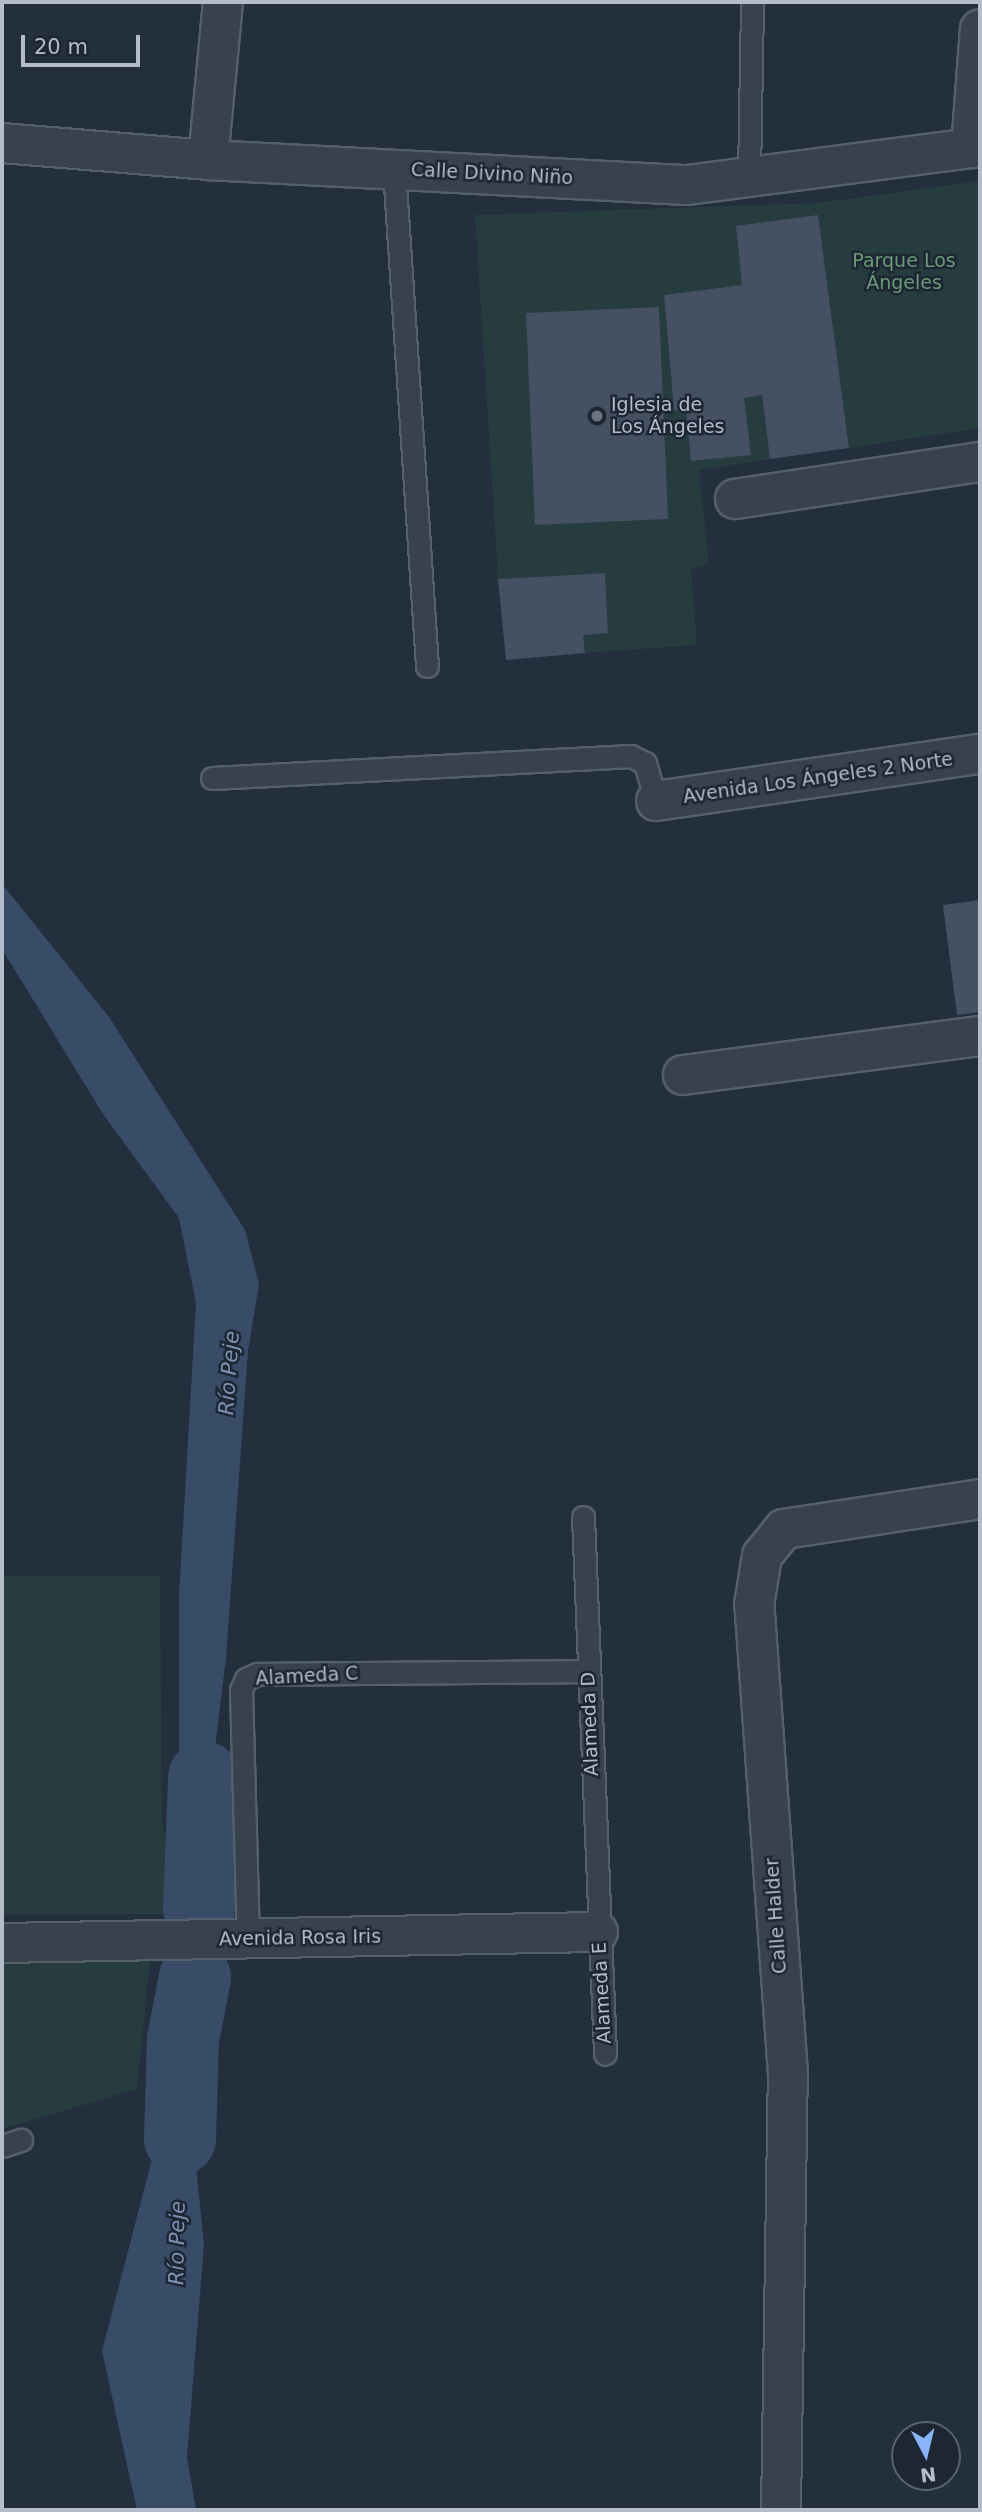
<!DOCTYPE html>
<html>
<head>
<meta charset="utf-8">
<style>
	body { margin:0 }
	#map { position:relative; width:982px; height:2512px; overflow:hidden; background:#242f3e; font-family:"DejaVu Sans",sans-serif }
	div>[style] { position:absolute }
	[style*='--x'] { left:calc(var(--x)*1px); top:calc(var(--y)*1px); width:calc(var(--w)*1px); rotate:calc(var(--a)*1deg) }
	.green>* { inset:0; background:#263c3f }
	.water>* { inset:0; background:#394c67 }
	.river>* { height:72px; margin:-36px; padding:0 36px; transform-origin:36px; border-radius:36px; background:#394c67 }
	.building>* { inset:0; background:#455162 }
	.roads { filter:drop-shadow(2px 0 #565f6c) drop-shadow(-2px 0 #565f6c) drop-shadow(0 2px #565f6c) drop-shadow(0 -2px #565f6c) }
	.lane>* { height:21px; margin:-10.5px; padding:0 10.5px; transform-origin:10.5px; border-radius:10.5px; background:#38414e }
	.street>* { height:38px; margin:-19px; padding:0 19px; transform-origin:19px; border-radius:19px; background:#38414e }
	.dots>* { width:19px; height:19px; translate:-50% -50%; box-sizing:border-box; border:4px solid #1d2633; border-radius:50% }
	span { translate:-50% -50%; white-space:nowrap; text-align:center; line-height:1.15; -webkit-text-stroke:5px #1d2633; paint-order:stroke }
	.street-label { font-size:19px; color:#b4bcc9 }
	.park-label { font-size:19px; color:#6b9a76 }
	.poi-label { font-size:19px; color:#b4bcc9 }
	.left { translate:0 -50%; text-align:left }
	.water-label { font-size:21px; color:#7c92b1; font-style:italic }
	.frame { position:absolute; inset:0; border:4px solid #b4bcc9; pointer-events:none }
	.north { position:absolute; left:891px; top:2421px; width:70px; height:70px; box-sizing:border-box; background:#1d2633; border:2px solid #59626f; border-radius:50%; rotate:173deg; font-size:19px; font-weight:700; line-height:28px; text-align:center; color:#b4bcc9 }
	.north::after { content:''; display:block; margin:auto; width:24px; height:32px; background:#8ab4f8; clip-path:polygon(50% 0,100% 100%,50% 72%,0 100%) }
	.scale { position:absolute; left:21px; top:35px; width:119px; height:32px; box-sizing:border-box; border:4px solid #b4bcc9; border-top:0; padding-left:9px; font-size:21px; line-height:24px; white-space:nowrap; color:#b4bcc9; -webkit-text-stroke:5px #1d2633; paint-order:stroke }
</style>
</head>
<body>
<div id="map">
	<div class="green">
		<i style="clip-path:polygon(980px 181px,980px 428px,849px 448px,818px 215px,742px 285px,664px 296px,674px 409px,686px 411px,691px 461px,750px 455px,744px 398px,762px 395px,770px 459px,699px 470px,709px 564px,691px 569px,697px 645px,585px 653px,583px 635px,608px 633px,605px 573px,498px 579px,475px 215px,817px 203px)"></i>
		<i style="clip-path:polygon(2px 1576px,160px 1576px,162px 1817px,176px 1914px,2px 1914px)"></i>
		<i style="clip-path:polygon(150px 1960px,137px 2089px,2px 2129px,2px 1964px)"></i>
	</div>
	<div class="water">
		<i style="clip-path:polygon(2px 884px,109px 1017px,245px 1230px,259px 1284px,248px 1351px,226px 1658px,199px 1877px,179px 1799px,179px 1596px,196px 1303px,179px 1218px,103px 1114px,2px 949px)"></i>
		<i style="clip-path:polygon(183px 2040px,204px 2244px,187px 2457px,196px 2510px,137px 2510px,102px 2351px)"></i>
	</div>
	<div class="river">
		<i style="--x:199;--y:1909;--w:132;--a:-87.8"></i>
		<i style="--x:180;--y:2139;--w:99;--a:-88.3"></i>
		<i style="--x:183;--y:2040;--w:64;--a:-79.2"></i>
	</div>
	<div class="building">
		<i style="clip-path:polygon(818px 215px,849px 448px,770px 459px,762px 395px,744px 398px,751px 455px,691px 461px,686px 411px,674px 410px,664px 295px,742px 285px,736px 226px)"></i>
		<i style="clip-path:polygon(659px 307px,668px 519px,535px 525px,526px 313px)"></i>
		<i style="clip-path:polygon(605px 573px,608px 633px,583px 635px,585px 653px,506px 660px,498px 579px)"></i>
		<i style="clip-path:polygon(980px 900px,980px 1012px,957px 1015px,943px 905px)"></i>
	</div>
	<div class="roads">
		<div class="lane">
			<i style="--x:394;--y:169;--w:498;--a:86.2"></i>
			<i style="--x:749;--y:176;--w:174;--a:-89"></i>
			<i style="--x:212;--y:778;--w:420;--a:-3"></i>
			<i style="--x:631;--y:756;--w:16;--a:27"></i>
			<i style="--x:645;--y:763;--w:40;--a:74"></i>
			<i style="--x:583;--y:1517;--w:537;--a:87.65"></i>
			<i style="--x:248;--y:1940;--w:250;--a:-91.6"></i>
			<i style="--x:241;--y:1690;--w:12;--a:-66"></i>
			<i style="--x:246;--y:1679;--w:12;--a:-24"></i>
			<i style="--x:257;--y:1674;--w:331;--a:-0.5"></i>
			<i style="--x:2;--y:2146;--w:20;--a:-18"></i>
		</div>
		<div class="street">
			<i style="--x:2;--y:143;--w:207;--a:4.7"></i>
			<i style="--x:208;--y:160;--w:480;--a:3"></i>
			<i style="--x:687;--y:185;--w:295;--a:-7.4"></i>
			<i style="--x:971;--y:148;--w:119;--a:-85.7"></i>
			<i style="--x:208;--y:160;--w:159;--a:-84.6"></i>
			<i style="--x:735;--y:499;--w:248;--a:-8.6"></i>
			<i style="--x:656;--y:801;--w:327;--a:-8.3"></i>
			<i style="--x:683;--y:1075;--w:300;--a:-7.5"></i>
			<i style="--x:2;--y:1943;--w:596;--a:-1.06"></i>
			<i style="--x:781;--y:2510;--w:436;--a:-89.1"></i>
			<i style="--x:788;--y:2074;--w:470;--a:-94.1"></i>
			<i style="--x:754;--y:1605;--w:50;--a:-80.7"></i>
			<i style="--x:762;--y:1556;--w:35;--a:-51"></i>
			<i style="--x:784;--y:1529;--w:198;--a:-8.7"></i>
		</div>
	</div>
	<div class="dots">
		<i style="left:597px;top:416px;background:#6b7280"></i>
	</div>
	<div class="street-label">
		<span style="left:492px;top:174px;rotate:3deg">Calle Divino Niño</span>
		<span style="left:818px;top:778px;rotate:-8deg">Avenida Los Ángeles 2 Norte</span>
		<span style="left:307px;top:1676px;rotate:-3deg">Alameda C</span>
		<span style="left:590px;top:1724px;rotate:-92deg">Alameda D</span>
		<span style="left:776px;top:1916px;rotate:-94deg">Calle Halder</span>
		<span style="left:300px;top:1938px;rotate:-1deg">Avenida Rosa Iris</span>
		<span style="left:602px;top:1993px;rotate:-93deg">Alameda E</span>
	</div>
	<div class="park-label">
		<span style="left:904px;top:272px">Parque Los<br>Ángeles</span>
	</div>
	<div class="poi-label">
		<span class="left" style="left:611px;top:416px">Iglesia de<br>Los Ángeles</span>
	</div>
	<div class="water-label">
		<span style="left:229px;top:1373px;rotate:-86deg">Río Peje</span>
		<span style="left:177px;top:2243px;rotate:-89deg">Río Peje</span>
	</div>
	<div class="frame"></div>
	<div class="north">N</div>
	<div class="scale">20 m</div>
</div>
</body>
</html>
